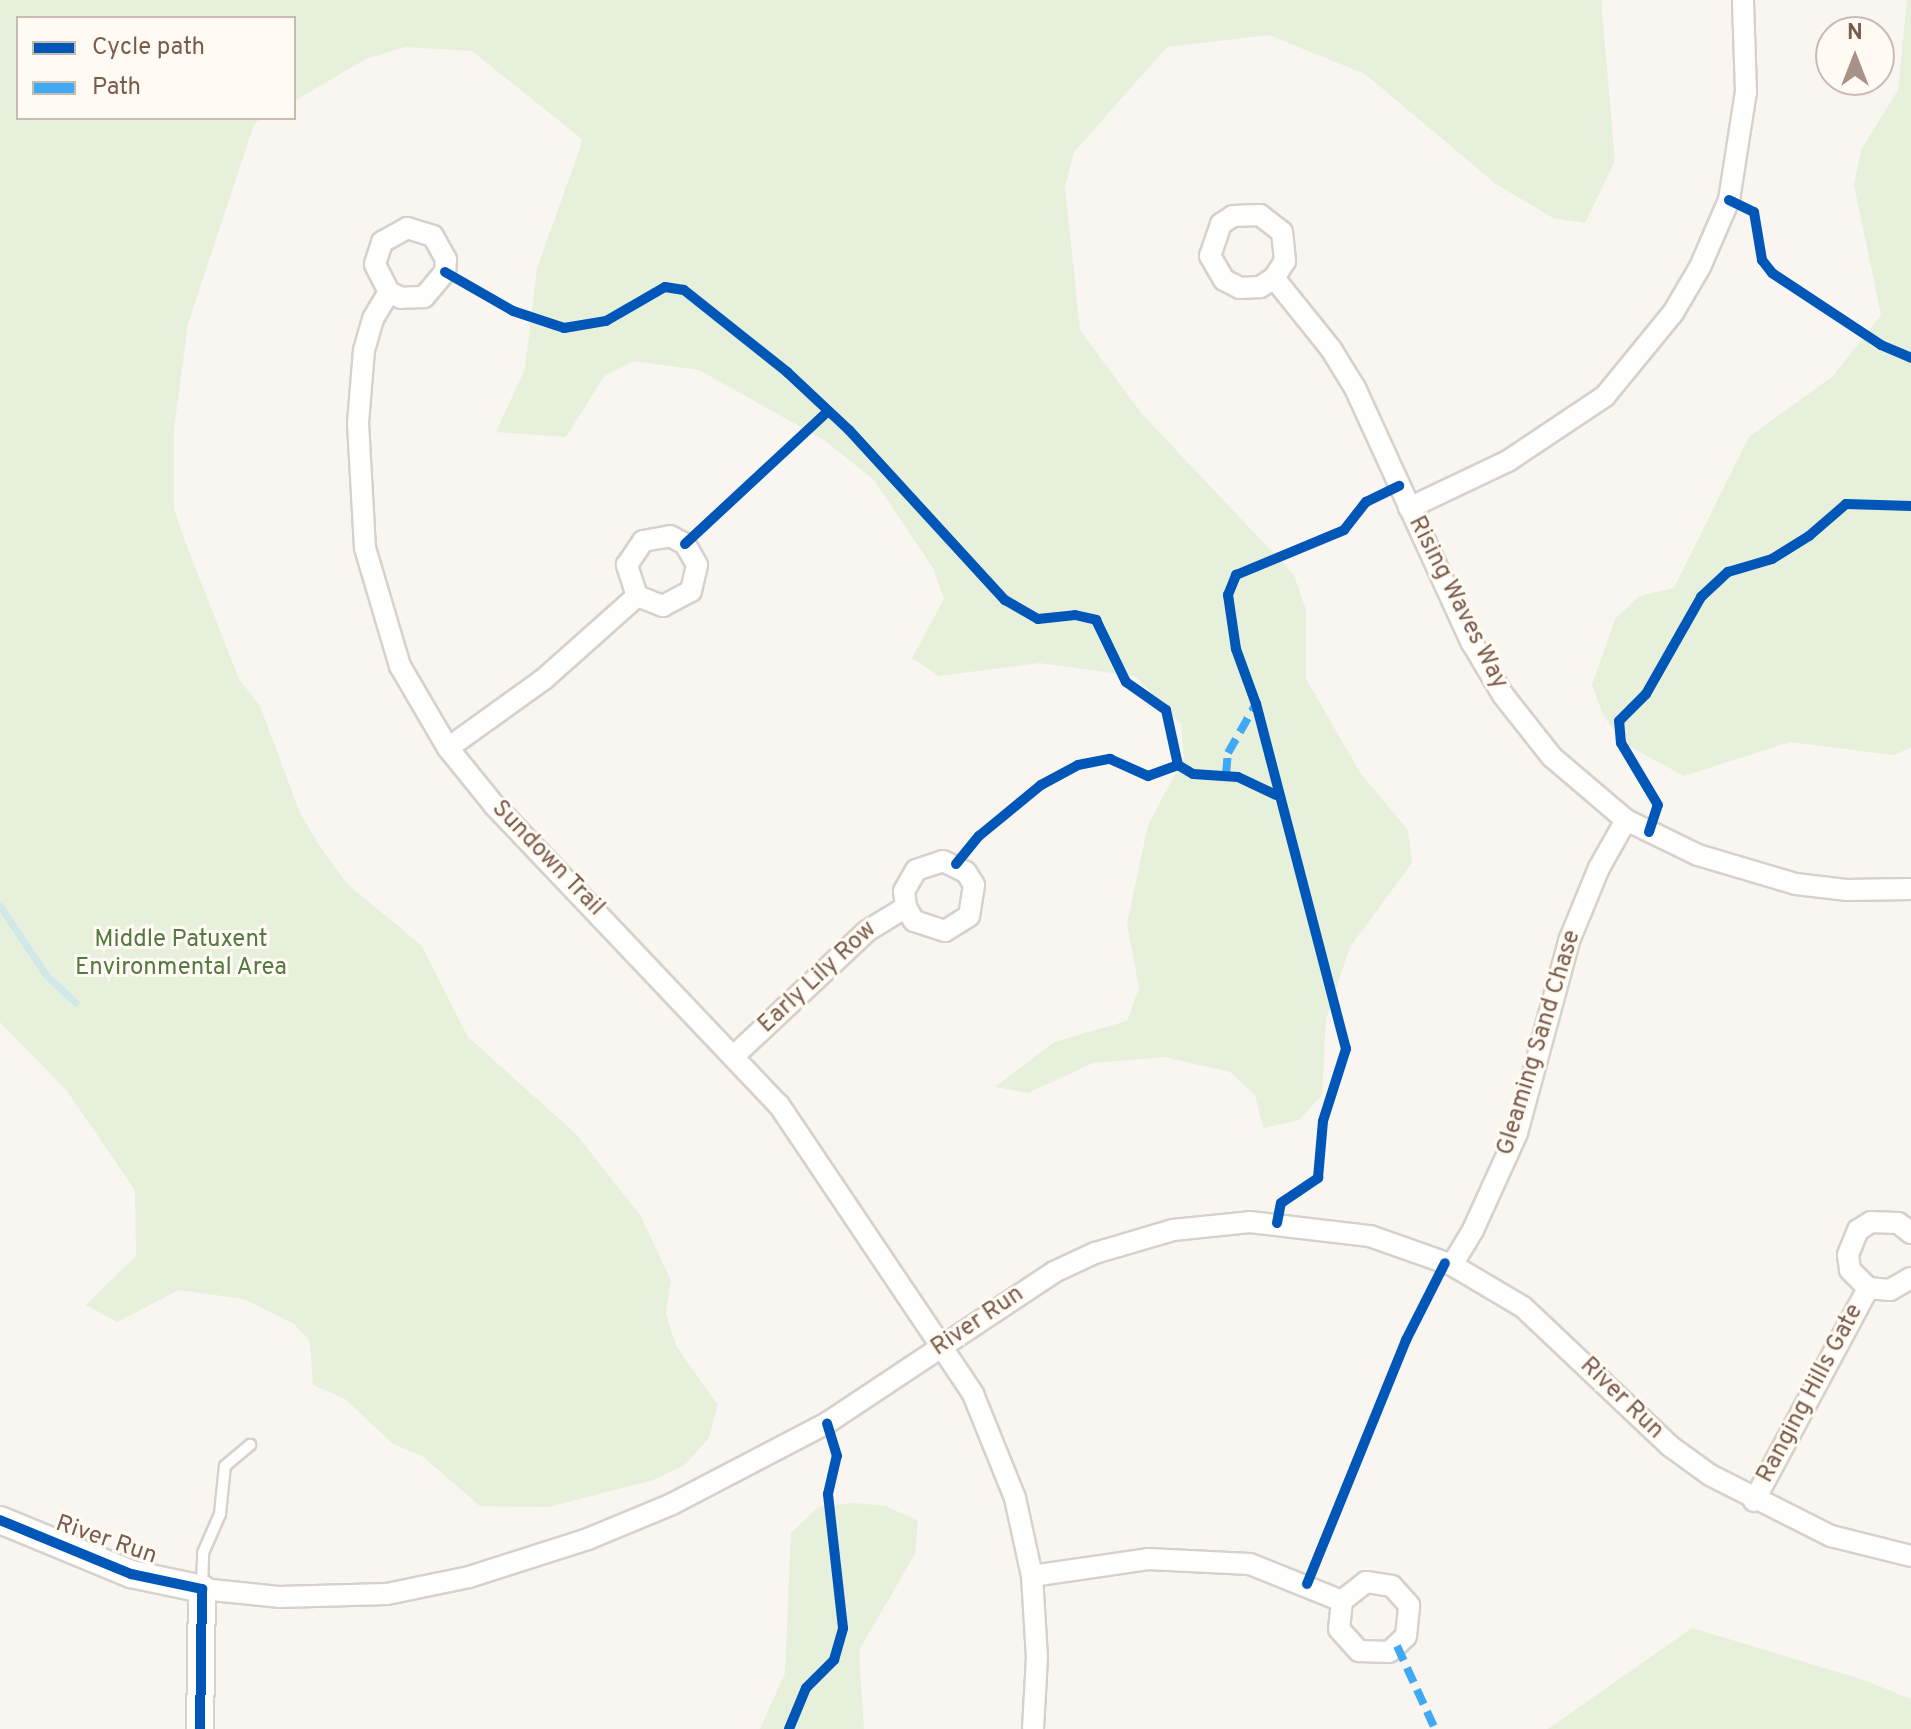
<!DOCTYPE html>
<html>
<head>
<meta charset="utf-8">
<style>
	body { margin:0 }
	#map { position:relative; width:1911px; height:1729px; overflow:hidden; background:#f9f5f0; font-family:Overpass,sans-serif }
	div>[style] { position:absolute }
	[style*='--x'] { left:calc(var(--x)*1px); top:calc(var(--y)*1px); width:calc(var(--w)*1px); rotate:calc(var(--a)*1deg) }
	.green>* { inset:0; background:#e7f0db }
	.stream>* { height:7px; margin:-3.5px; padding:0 3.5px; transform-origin:3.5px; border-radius:3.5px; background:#d0e8ea }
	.roads { filter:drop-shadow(2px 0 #d7d1cb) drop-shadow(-2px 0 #d7d1cb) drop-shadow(0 2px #d7d1cb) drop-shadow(0 -2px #d7d1cb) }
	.service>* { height:10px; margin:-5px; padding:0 5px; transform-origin:5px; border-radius:5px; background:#fefefd }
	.minor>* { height:20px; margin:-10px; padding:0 10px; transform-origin:10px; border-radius:10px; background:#fefefd }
	.tertiary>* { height:26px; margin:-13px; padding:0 13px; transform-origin:13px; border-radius:13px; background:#fefefd }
	.quiet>* { height:8px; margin-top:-4px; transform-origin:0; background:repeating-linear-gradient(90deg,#3fa9f5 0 16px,transparent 0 24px) }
	.cycleway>* { height:10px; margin:-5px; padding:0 5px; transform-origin:5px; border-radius:5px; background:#0057b8 }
	span { translate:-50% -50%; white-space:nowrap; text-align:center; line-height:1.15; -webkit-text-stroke:6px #fffaf3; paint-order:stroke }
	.street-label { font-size:24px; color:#7a5c4d }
	.park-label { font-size:24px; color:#537a41 }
	.legend { position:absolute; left:16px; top:16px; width:280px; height:104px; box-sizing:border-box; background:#fffaf3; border:2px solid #cabbb1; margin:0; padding:10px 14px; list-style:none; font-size:24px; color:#7a5c4d }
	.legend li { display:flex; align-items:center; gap:16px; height:40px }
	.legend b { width:40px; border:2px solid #cabbb1 }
	.north { position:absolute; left:1815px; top:16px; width:80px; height:80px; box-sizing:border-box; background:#fffaf3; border:2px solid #cabbb1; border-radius:50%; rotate:0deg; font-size:22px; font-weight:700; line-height:32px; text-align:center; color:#7a5c4d }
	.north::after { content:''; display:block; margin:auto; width:28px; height:36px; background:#a69286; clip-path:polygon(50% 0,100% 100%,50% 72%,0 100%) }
</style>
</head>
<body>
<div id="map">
	<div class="green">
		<i style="clip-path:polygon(0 0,1601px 0,1615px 161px,1585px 223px,1553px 218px,1496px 184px,1365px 74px,1269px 35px,1167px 47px,1074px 152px,1065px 187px,1080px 330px,1142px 414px,1294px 575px,1306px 610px,1306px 679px,1361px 774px,1408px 830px,1412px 863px,1350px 947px,1326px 1019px,1322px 1095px,1299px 1120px,1263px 1128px,1255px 1095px,1230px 1072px,1164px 1057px,1093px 1063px,1028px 1093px,995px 1087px,1054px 1042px,1127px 1021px,1139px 988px,1127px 924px,1148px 825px,1184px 757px,1181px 724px,1135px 676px,1039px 663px,939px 676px,912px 658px,944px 599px,933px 568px,874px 480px,824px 440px,699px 370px,634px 361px,604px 376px,566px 437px,496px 432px,525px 369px,537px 268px,583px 140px,472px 51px,405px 47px,366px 59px,294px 101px,294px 18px,18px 18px,18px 118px,264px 118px,254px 124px,188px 324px,174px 429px,174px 509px,186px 544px,239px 679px,260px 706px,300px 813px,317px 842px,347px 884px,421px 945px,468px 1037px,576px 1134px,640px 1215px,671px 1280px,666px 1314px,676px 1346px,718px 1405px,709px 1438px,685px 1465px,653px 1480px,549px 1507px,480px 1506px,422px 1456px,393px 1444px,345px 1399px,313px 1385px,310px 1341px,293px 1323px,244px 1299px,179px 1290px,117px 1322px,86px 1305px,136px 1256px,135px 1190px,67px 1091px,0 1022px)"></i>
		<i style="clip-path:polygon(1907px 0,1911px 0,1911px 748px,1893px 755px,1790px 742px,1684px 776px,1625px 744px,1604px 717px,1592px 685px,1615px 619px,1639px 596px,1674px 588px,1749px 437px,1833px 376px,1881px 315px,1854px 185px,1861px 150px,1898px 90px)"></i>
		<i style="clip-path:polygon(853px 1503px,886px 1506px,918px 1521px,915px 1554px,859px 1650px,864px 1729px,760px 1729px,785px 1673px,791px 1533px,818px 1507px)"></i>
		<i style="clip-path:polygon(1692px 1628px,1861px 1679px,1911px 1699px,1911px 1729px,1548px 1729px)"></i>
	</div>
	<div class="stream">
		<i style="--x:0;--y:906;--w:83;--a:56.3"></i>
		<i style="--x:46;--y:975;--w:40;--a:43"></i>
	</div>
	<div class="roads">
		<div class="service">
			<i style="--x:202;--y:1587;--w:34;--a:-88"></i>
			<i style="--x:203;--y:1553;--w:43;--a:-66.4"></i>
			<i style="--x:220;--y:1514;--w:48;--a:-84.1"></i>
			<i style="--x:225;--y:1466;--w:33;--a:-40"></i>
		</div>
		<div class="minor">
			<i style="--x:1274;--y:278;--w:17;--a:147"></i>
			<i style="--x:1260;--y:287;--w:20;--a:177"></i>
			<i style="--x:1240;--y:288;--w:18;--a:-153"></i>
			<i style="--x:1224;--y:280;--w:28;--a:-120"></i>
			<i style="--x:1210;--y:256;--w:34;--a:-71"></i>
			<i style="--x:1221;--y:224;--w:14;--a:-34"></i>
			<i style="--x:1233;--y:216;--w:27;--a:-2"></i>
			<i style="--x:1260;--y:215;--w:28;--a:38"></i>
			<i style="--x:1282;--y:232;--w:29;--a:84"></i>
			<i style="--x:1285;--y:261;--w:20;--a:123"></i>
			<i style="--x:1274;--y:278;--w:91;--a:51.2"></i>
			<i style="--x:1331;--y:349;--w:46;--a:58.4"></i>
			<i style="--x:1355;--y:388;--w:281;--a:65.4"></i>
			<i style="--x:1472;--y:643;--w:61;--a:59.2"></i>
			<i style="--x:1503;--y:695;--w:79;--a:51.7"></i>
			<i style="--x:1552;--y:757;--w:97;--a:40.4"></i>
			<i style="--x:1626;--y:820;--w:80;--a:25.9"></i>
			<i style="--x:1698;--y:855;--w:102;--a:16.5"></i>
			<i style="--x:1796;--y:884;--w:50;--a:6.8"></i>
			<i style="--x:1846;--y:890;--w:65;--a:-0.9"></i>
			<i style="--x:389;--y:292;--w:31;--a:-117"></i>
			<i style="--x:375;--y:264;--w:23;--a:-72"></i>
			<i style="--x:382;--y:242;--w:29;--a:-29"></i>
			<i style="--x:407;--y:228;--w:27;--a:17"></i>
			<i style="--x:433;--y:236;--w:26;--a:61"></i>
			<i style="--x:446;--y:259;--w:13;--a:94"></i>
			<i style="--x:445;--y:272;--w:33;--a:130"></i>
			<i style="--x:424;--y:297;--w:23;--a:178"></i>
			<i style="--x:401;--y:298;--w:13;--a:-153"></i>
			<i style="--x:389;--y:292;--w:31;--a:121"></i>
			<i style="--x:373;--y:319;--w:32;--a:106"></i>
			<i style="--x:364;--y:350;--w:73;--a:94.7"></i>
			<i style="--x:358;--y:423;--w:125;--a:86.8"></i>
			<i style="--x:365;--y:548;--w:123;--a:73.5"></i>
			<i style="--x:400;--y:666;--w:95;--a:59.7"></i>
			<i style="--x:448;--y:748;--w:73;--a:51.1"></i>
			<i style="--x:494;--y:805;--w:414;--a:46.5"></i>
			<i style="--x:779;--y:1105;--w:348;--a:56.1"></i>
			<i style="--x:973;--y:1394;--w:112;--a:68"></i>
			<i style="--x:1015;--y:1498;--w:80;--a:77.7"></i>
			<i style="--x:1032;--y:1576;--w:81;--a:86.5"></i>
			<i style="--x:1037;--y:1657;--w:71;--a:93.2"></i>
			<i style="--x:1409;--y:508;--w:110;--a:-25.4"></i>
			<i style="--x:1508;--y:461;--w:117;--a:-33.8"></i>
			<i style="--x:1605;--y:396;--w:107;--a:-50.7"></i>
			<i style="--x:1673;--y:313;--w:53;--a:-59.6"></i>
			<i style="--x:1700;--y:267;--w:73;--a:-66.6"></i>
			<i style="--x:1729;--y:200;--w:109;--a:-81.1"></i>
			<i style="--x:1746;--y:92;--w:92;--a:-91.9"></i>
			<i style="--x:448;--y:748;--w:118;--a:-35.7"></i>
			<i style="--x:544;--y:679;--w:125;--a:-41.7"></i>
			<i style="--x:637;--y:596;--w:33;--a:-108"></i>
			<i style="--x:627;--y:565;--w:29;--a:-56"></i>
			<i style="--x:643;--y:541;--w:27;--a:-10"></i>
			<i style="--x:670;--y:536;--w:17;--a:28"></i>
			<i style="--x:685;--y:544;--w:24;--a:60"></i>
			<i style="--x:697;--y:565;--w:27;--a:103"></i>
			<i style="--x:691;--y:591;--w:32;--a:152"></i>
			<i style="--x:663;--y:606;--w:28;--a:-159"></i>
			<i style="--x:735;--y:1055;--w:181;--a:-43.2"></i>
			<i style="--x:867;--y:931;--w:46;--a:-31.6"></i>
			<i style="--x:906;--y:907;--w:16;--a:-97"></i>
			<i style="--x:904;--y:891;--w:24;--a:-60"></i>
			<i style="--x:916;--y:870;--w:28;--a:-18"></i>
			<i style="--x:943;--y:861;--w:25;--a:26"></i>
			<i style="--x:966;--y:872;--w:15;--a:58"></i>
			<i style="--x:974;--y:885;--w:31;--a:99"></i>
			<i style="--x:969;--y:916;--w:28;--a:148"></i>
			<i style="--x:945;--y:931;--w:33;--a:-162"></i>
			<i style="--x:914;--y:921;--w:16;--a:-120"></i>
			<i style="--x:1911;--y:1233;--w:16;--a:-142"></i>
			<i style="--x:1898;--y:1223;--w:27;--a:-178"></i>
			<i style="--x:1871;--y:1222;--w:15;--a:148"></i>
			<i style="--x:1858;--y:1230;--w:27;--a:112"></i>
			<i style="--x:1848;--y:1255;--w:15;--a:82"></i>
			<i style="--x:1850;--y:1270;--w:25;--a:45"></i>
			<i style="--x:1868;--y:1288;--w:22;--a:5"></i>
			<i style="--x:1890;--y:1290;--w:24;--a:-30"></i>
			<i style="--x:1452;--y:1265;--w:41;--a:-59"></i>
			<i style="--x:1473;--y:1230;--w:107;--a:-65.6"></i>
			<i style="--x:1517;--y:1133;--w:199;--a:-74.8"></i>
			<i style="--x:1569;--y:941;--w:79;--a:-67.7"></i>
			<i style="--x:1599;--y:868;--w:55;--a:-60.6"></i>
			<i style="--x:1754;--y:1501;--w:242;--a:-61.8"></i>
			<i style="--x:1032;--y:1576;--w:117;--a:-8.3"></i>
			<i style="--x:1148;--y:1559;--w:102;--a:2.8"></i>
			<i style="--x:1250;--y:1564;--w:99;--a:21.9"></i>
			<i style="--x:1342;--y:1601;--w:28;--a:96"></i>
			<i style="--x:1339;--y:1629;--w:30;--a:48"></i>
			<i style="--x:1359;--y:1651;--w:30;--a:2"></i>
			<i style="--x:1389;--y:1652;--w:23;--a:-43"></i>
			<i style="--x:1406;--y:1636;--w:31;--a:-84"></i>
			<i style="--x:1409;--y:1605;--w:25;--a:-132"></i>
			<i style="--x:1392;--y:1586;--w:26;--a:-171"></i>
			<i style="--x:1366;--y:1582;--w:31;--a:142"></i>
			<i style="--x:202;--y:1589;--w:77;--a:5.9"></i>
			<i style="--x:279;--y:1597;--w:108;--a:-1.6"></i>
			<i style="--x:387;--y:1594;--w:84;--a:-11.7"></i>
			<i style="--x:469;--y:1577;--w:125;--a:-17.7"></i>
			<i style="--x:588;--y:1539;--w:91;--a:-22.6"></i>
			<i style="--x:672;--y:1504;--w:175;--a:-27.6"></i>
			<i style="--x:827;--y:1423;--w:273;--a:-33.6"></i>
			<i style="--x:1054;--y:1272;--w:45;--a:-24.9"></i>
			<i style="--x:1095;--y:1253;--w:81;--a:-16.4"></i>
			<i style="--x:1173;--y:1230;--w:77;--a:-5.9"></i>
			<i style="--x:1250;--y:1222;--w:121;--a:6.7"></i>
			<i style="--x:1370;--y:1236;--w:87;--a:19.5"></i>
			<i style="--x:1452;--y:1265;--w:82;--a:30.6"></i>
			<i style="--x:1523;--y:1307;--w:202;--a:43.4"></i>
			<i style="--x:1670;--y:1446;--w:49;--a:35.9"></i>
			<i style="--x:1710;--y:1475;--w:136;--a:26.8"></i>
			<i style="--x:1831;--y:1536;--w:82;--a:14"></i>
		</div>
		<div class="tertiary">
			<i style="--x:0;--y:1520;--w:142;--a:22.4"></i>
			<i style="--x:131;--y:1574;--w:73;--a:11.9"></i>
			<i style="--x:202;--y:1589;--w:140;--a:90.8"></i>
		</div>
	</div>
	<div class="quiet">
		<i style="--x:1226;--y:774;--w:21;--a:-85"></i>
		<i style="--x:1228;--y:753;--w:56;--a:-60.3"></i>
		<i style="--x:1397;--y:1646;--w:91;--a:65.4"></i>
	</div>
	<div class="cycleway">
		<i style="--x:1729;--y:200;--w:28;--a:26"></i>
		<i style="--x:1754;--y:212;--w:49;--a:80.5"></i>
		<i style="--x:1762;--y:260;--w:16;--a:52"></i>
		<i style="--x:1772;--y:273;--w:131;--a:33.4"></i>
		<i style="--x:1881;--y:345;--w:33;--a:23"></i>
		<i style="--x:445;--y:272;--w:78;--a:29.8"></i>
		<i style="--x:513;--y:311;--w:54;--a:18.4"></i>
		<i style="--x:564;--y:328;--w:43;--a:-9.5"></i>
		<i style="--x:606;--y:321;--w:68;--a:-30"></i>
		<i style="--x:665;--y:287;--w:19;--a:9"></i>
		<i style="--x:684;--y:290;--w:132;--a:38.5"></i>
		<i style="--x:787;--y:372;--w:85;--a:43.1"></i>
		<i style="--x:849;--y:430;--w:231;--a:47.5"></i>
		<i style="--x:1005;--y:600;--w:38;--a:30"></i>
		<i style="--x:1038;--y:619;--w:37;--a:-6"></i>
		<i style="--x:1075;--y:615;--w:22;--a:13"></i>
		<i style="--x:1096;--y:620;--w:69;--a:64.2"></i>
		<i style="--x:1126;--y:682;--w:49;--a:35"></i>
		<i style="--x:1166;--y:710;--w:56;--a:77.7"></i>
		<i style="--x:1178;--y:765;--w:17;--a:31"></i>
		<i style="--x:1193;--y:774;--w:45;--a:3.8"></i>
		<i style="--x:1238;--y:777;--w:42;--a:25.3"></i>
		<i style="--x:685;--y:544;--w:192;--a:-42.9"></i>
		<i style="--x:1649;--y:832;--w:28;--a:-72"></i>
		<i style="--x:1658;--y:805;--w:72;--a:-120.8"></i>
		<i style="--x:1621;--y:743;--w:22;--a:-95"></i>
		<i style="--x:1619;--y:721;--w:38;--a:-45"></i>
		<i style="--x:1646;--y:694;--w:112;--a:-60.4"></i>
		<i style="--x:1701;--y:597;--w:37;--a:-43"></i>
		<i style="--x:1728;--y:572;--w:46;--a:-16.5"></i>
		<i style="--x:1772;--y:559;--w:44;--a:-31.9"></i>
		<i style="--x:1809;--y:536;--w:49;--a:-40.9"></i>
		<i style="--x:1846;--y:504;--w:65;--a:1.8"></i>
		<i style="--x:956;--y:864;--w:36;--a:-51"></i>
		<i style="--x:979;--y:836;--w:80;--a:-39.4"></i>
		<i style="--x:1041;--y:785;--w:42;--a:-28.4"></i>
		<i style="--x:1078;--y:765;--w:33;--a:-11"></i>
		<i style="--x:1110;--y:759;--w:42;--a:24.1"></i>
		<i style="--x:1148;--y:776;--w:32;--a:-20"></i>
		<i style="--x:1277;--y:1223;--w:20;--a:-79"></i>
		<i style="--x:1281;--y:1203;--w:45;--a:-34"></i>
		<i style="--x:1318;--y:1178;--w:57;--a:-85"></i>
		<i style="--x:1323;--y:1121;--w:76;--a:-72.3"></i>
		<i style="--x:1346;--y:1049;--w:357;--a:-104.6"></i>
		<i style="--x:1256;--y:704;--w:59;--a:-110"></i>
		<i style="--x:1236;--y:649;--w:55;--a:-98.4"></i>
		<i style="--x:1228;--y:595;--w:22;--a:-68"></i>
		<i style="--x:1236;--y:575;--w:117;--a:-22.6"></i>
		<i style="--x:1344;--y:530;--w:36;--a:-52"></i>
		<i style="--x:1366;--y:502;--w:37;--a:-26"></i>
		<i style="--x:0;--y:1520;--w:142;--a:22.4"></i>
		<i style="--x:131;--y:1574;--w:73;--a:11.9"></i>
		<i style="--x:202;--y:1589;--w:140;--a:90.8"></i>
		<i style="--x:1307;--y:1584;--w:263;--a:-67.9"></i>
		<i style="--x:1406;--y:1340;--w:86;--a:-63.1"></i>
		<i style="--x:789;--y:1729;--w:44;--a:-67.5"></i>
		<i style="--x:806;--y:1688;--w:40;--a:-45"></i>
		<i style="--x:834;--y:1660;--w:33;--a:-74"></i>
		<i style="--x:843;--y:1628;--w:135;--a:-96.4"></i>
		<i style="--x:828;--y:1494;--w:39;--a:-77"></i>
		<i style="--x:837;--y:1456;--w:34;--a:-107"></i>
	</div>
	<div class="street-label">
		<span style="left:1457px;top:603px;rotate:63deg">Rising Waves Way</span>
		<span style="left:547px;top:859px;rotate:46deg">Sundown Trail</span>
		<span style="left:818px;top:978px;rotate:-43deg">Early Lily Row</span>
		<span style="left:1540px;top:1043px;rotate:-73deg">Gleaming Sand Chase</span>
		<span style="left:978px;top:1322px;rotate:-34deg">River Run</span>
		<span style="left:1811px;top:1394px;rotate:-62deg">Ranging Hills Gate</span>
		<span style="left:1621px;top:1399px;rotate:44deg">River Run</span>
		<span style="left:106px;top:1541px;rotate:19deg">River Run</span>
	</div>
	<div class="park-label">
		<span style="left:181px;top:955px">Middle Patuxent<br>Environmental Area</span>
	</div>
	<ul class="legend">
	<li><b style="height:10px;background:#0057b8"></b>Cycle path</li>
	<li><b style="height:10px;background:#3fa9f5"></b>Path</li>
	</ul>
	<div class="north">N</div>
</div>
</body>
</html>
